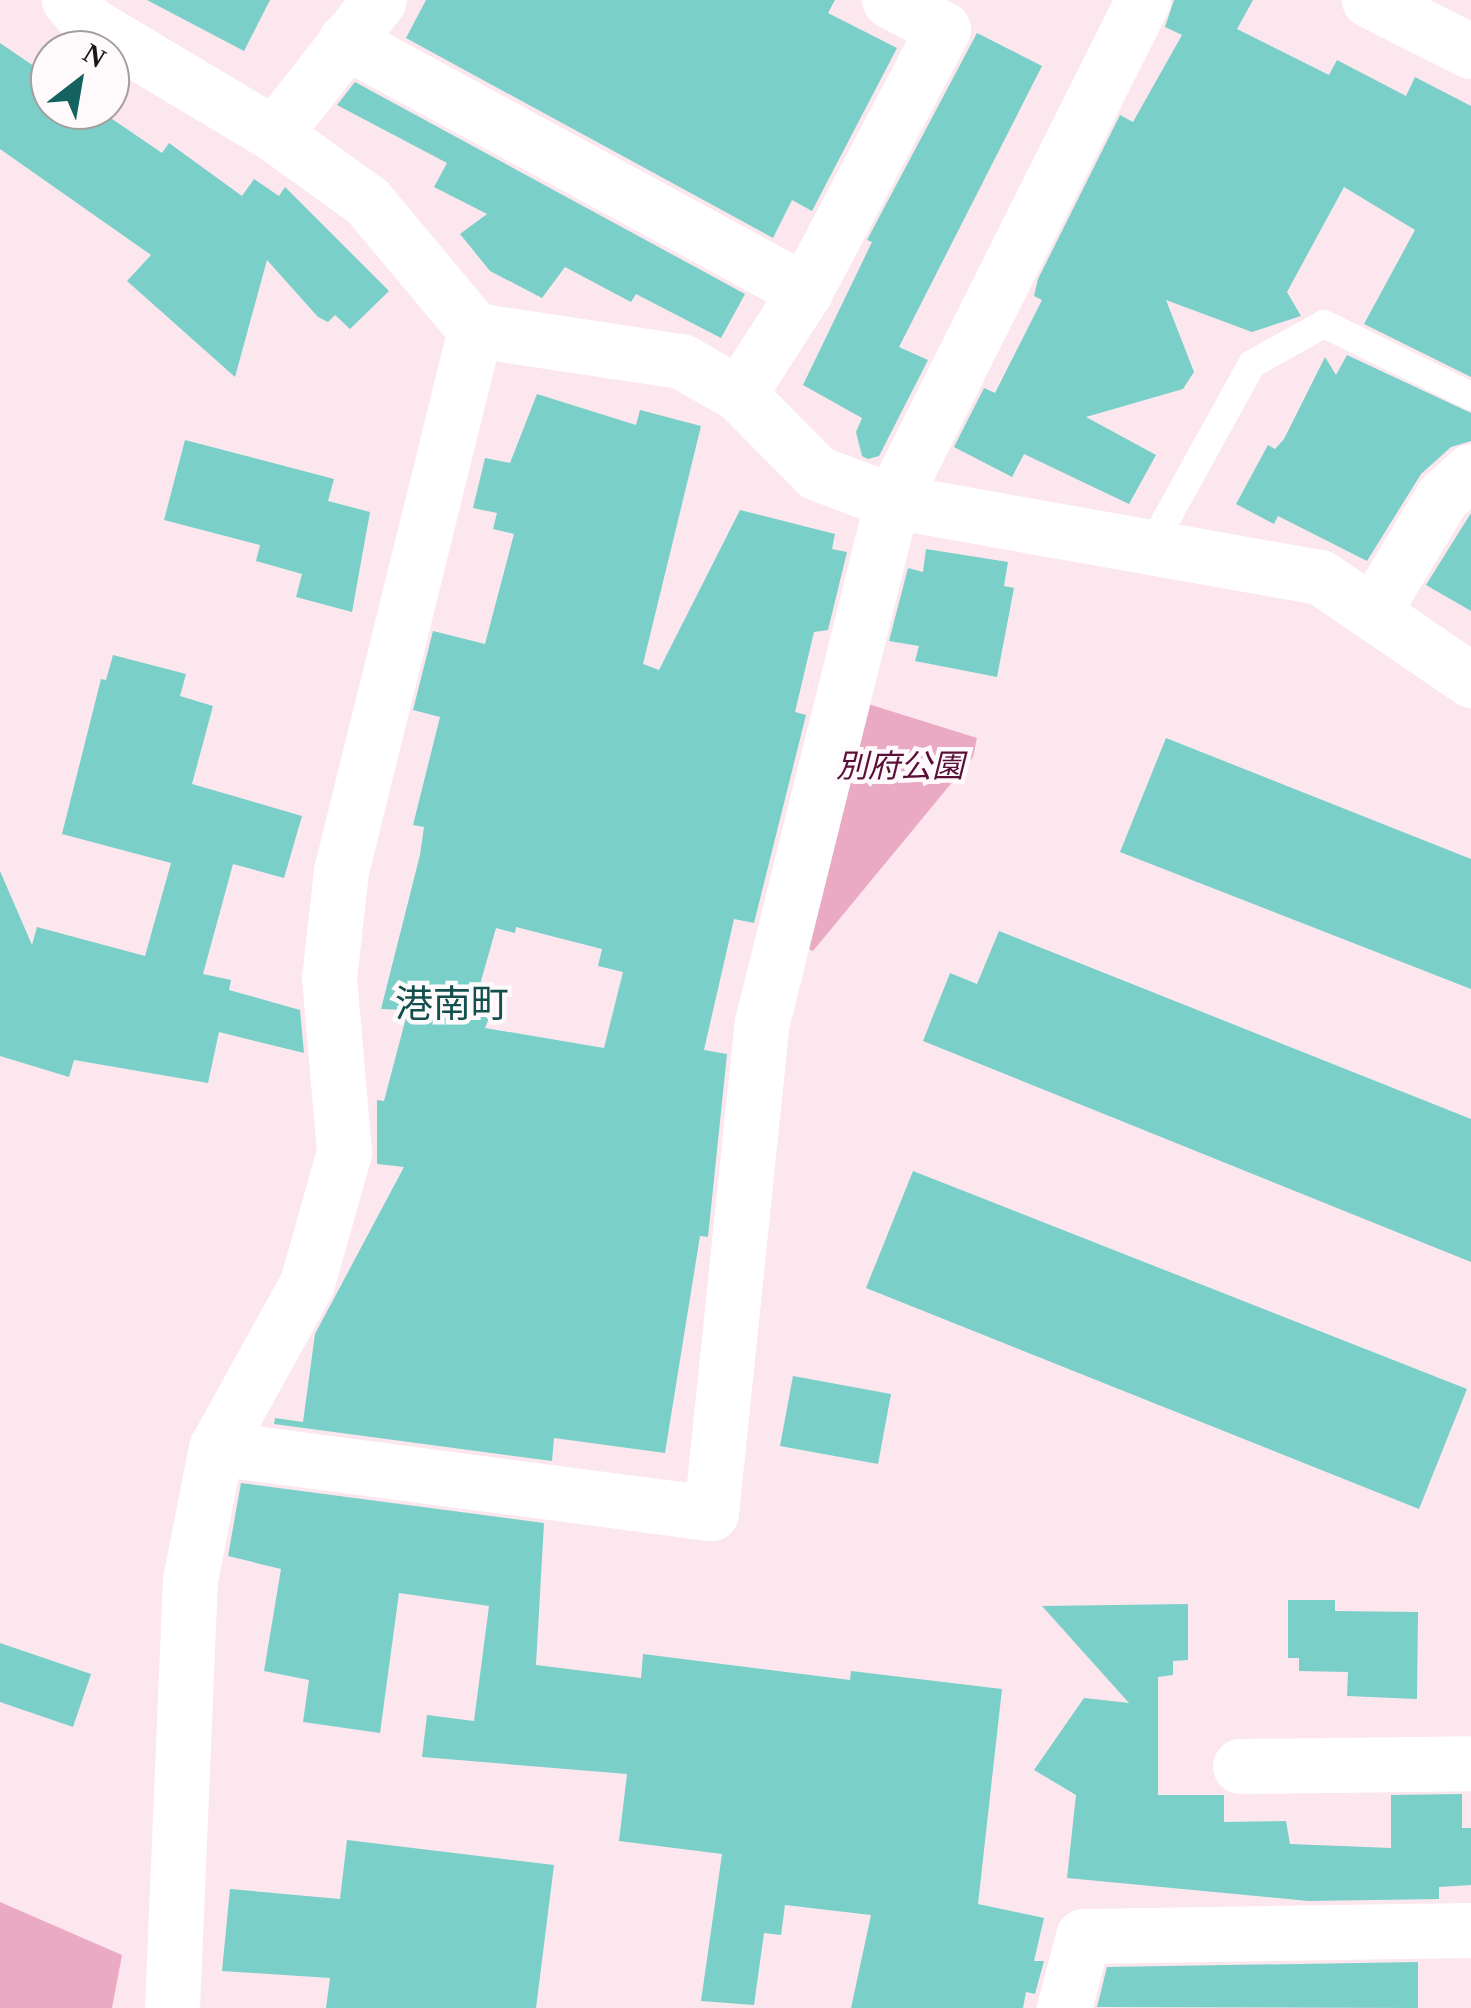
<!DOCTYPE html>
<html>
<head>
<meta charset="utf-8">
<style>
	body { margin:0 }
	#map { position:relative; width:1471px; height:2008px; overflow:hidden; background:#fce7ee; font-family:"Times New Roman","Noto Sans JP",serif }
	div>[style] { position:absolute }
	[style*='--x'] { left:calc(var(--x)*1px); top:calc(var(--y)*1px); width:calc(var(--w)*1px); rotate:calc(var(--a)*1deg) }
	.green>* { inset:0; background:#eaaac3 }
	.building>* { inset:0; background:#7acfc9 }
	.lane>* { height:28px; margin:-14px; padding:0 14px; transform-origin:14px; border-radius:14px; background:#fff }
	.street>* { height:55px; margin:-27.5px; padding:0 27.5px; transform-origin:27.5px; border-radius:27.5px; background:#fff }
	span { translate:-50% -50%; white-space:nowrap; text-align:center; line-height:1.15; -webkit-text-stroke:9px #fef9fb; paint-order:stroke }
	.park-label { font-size:32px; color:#5a0f36; font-style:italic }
	.quarter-label { font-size:38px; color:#13504d }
	.north { position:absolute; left:30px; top:30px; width:100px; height:100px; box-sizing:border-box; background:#fef9fb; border:2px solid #a49ea0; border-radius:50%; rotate:31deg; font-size:28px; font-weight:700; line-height:40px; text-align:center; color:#1e1518 }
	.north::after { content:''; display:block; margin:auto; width:35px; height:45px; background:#156360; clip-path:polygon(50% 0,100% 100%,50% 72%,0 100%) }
</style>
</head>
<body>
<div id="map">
	<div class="green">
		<i style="clip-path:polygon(865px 703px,977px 738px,973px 757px,813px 951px,802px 946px)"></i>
		<i style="clip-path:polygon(0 1902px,122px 1955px,112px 2008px,0 2008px)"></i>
	</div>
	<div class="building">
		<i style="clip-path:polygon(147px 0,270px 0,244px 51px)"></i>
		<i style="clip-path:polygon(426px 0,835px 0,828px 13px,897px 48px,812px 211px,792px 200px,773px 238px,406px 38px)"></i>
		<i style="clip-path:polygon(1174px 0,1253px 0,1237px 29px,1329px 75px,1337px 60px,1406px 96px,1415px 77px,1471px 106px,1471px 377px,1364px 324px,1415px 230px,1344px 187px,1287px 292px,1301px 316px,1252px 332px,1166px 300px,1194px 372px,1183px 389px,1086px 417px,1156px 455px,1129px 504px,1024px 454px,1012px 477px,954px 447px,984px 388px,995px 393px,1042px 300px,1034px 296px,1038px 279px,1120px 115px,1133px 122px,1182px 35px,1165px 27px)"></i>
		<i style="clip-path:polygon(977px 33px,1042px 66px,899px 347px,928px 360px,879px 456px,868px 459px,862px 456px,856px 432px,862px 418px,803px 385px,872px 242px,867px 240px)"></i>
		<i style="clip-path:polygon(0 43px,50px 77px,50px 110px,99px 110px,162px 153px,169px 143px,242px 196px,254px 179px,279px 196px,285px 187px,389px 291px,350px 329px,335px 315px,328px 322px,318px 317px,267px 260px,235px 377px,127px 281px,151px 255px,0 149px)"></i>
		<i style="clip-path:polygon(355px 82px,745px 294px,721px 338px,636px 294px,631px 302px,565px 267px,542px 298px,490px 271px,460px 234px,487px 214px,434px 187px,447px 163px,337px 105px)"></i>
		<i style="clip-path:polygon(1347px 355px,1471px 413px,1471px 441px,1451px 447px,1421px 474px,1367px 561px,1278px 516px,1274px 524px,1236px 504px,1268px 445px,1275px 449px,1284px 439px,1325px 357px,1336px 375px)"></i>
		<i style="clip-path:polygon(evenodd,537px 394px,636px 425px,640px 410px,701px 426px,643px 664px,659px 670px,740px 510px,835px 534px,832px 549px,847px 552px,828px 630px,814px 632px,795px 712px,806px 715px,754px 923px,734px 919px,704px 1050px,727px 1054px,708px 1237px,700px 1236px,665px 1453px,554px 1438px,552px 1461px,274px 1424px,275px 1418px,303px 1422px,315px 1334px,404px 1167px,377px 1164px,377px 1100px,384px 1101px,408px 1010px,381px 1009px,420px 855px,424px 827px,413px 825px,440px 717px,413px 710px,433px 631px,485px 644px,514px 534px,493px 529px,497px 513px,473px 508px,485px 458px,510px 463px,537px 394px,516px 927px,602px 949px,598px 966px,623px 972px,604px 1048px,485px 1028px,489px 1018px,472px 1013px,496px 928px,515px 933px,516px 927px)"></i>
		<i style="clip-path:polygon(185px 440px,334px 479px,328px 501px,370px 512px,352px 612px,296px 597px,302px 574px,256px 561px,260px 545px,164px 520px)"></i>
		<i style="clip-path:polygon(1471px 513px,1471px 611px,1426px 585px)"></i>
		<i style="clip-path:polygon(926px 549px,1008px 562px,1004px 586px,1014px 588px,997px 677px,915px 661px,919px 646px,889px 641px,908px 568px,923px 572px)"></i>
		<i style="clip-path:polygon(113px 655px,186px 674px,180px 696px,213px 706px,192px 784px,302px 816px,284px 878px,233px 864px,203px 974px,231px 980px,229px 990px,300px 1010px,304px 1053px,219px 1032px,208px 1083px,74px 1060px,69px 1077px,0 1056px,0 871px,32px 945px,37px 927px,145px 956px,171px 863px,62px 834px,101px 679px,106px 680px)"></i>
		<i style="clip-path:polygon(1166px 738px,1471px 859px,1471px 989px,1120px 852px)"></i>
		<i style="clip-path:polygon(999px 931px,1471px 1119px,1471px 1262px,923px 1041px,950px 973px,977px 984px)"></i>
		<i style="clip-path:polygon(913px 1171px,1467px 1389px,1419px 1509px,866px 1288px)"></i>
		<i style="clip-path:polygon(793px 1376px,891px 1394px,878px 1464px,780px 1446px)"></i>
		<i style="clip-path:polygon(241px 1483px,544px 1523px,536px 1665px,641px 1678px,643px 1654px,850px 1680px,851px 1671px,1002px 1689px,978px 1904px,1044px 1918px,1034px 1961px,1044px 1961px,1035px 1994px,1026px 1992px,1023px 2008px,851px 2008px,871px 1915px,785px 1905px,781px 1935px,764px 1933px,754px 2005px,701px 2001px,722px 1854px,619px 1841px,627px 1774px,422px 1757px,427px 1715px,474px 1721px,489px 1606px,399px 1593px,380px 1733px,303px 1722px,309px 1680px,264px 1671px,281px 1569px,228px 1556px)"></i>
		<i style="clip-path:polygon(1288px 1600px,1335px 1600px,1335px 1611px,1418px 1612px,1417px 1699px,1347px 1696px,1348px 1672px,1299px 1671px,1299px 1658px,1288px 1658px)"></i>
		<i style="clip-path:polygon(1188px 1604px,1188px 1660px,1173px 1661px,1173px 1675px,1158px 1677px,1158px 1795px,1224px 1795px,1224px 1822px,1286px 1821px,1290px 1844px,1391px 1848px,1391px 1795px,1462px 1794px,1462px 1828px,1471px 1828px,1471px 1885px,1439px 1887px,1439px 1899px,1308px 1901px,1067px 1878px,1076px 1795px,1034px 1770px,1084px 1698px,1129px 1703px,1042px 1606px)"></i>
		<i style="clip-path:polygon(0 1643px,91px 1674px,73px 1727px,0 1702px)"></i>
		<i style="clip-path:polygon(347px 1840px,554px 1865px,536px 2008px,326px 2008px,330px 1978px,222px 1971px,230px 1889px,340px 1899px)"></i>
		<i style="clip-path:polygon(1418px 1962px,1418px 2008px,1097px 2007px,1107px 1967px)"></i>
	</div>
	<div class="lane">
		<i style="--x:1152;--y:545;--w:207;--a:-61.1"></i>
		<i style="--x:1252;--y:364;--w:82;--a:-29.1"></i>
		<i style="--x:1324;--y:324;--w:164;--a:26.1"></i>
	</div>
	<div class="street">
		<i style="--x:69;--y:0;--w:32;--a:49"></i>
		<i style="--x:90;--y:24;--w:214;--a:30.9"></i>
		<i style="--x:274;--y:134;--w:115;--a:35.8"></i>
		<i style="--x:367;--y:201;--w:168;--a:50.1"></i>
		<i style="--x:475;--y:330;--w:208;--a:8.6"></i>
		<i style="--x:681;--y:361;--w:67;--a:29.6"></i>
		<i style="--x:739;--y:394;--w:111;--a:45.4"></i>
		<i style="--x:817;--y:473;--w:80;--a:20.5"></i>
		<i style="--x:892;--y:501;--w:435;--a:10.1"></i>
		<i style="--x:1320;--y:577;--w:183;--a:34.3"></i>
		<i style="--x:1369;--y:0;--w:114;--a:26.6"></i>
		<i style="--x:345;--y:41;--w:524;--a:28.52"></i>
		<i style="--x:274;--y:134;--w:170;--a:-51.9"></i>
		<i style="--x:739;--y:394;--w:122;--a:-57.3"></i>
		<i style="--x:805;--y:291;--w:296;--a:-62.2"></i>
		<i style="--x:943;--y:29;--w:61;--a:-151.8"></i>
		<i style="--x:1373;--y:612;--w:134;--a:-59"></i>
		<i style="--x:1442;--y:497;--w:39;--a:-42"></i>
		<i style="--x:216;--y:1448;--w:499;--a:7.5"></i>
		<i style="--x:711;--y:1513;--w:494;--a:-84.1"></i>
		<i style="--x:762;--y:1022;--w:537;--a:-75.99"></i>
		<i style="--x:892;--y:501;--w:560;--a:-63.39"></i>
		<i style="--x:1240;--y:1766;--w:231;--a:-0.7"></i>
		<i style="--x:172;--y:2008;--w:428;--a:-87.6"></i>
		<i style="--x:190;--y:1580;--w:135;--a:-78.9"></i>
		<i style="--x:216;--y:1448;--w:188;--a:-61.1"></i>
		<i style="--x:307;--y:1283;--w:136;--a:-74.2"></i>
		<i style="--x:344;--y:1152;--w:175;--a:-94.9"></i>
		<i style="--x:329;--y:978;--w:108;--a:-83.6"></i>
		<i style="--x:341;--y:871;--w:557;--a:-76.09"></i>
		<i style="--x:1064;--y:2008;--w:74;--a:-75.2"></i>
		<i style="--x:1083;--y:1936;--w:388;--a:-0.9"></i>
	</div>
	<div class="park-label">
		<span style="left:900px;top:766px">別府公園</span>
	</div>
	<div class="quarter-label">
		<span style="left:452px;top:1005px">港南町</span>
	</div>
	<div class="north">N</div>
</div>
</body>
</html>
